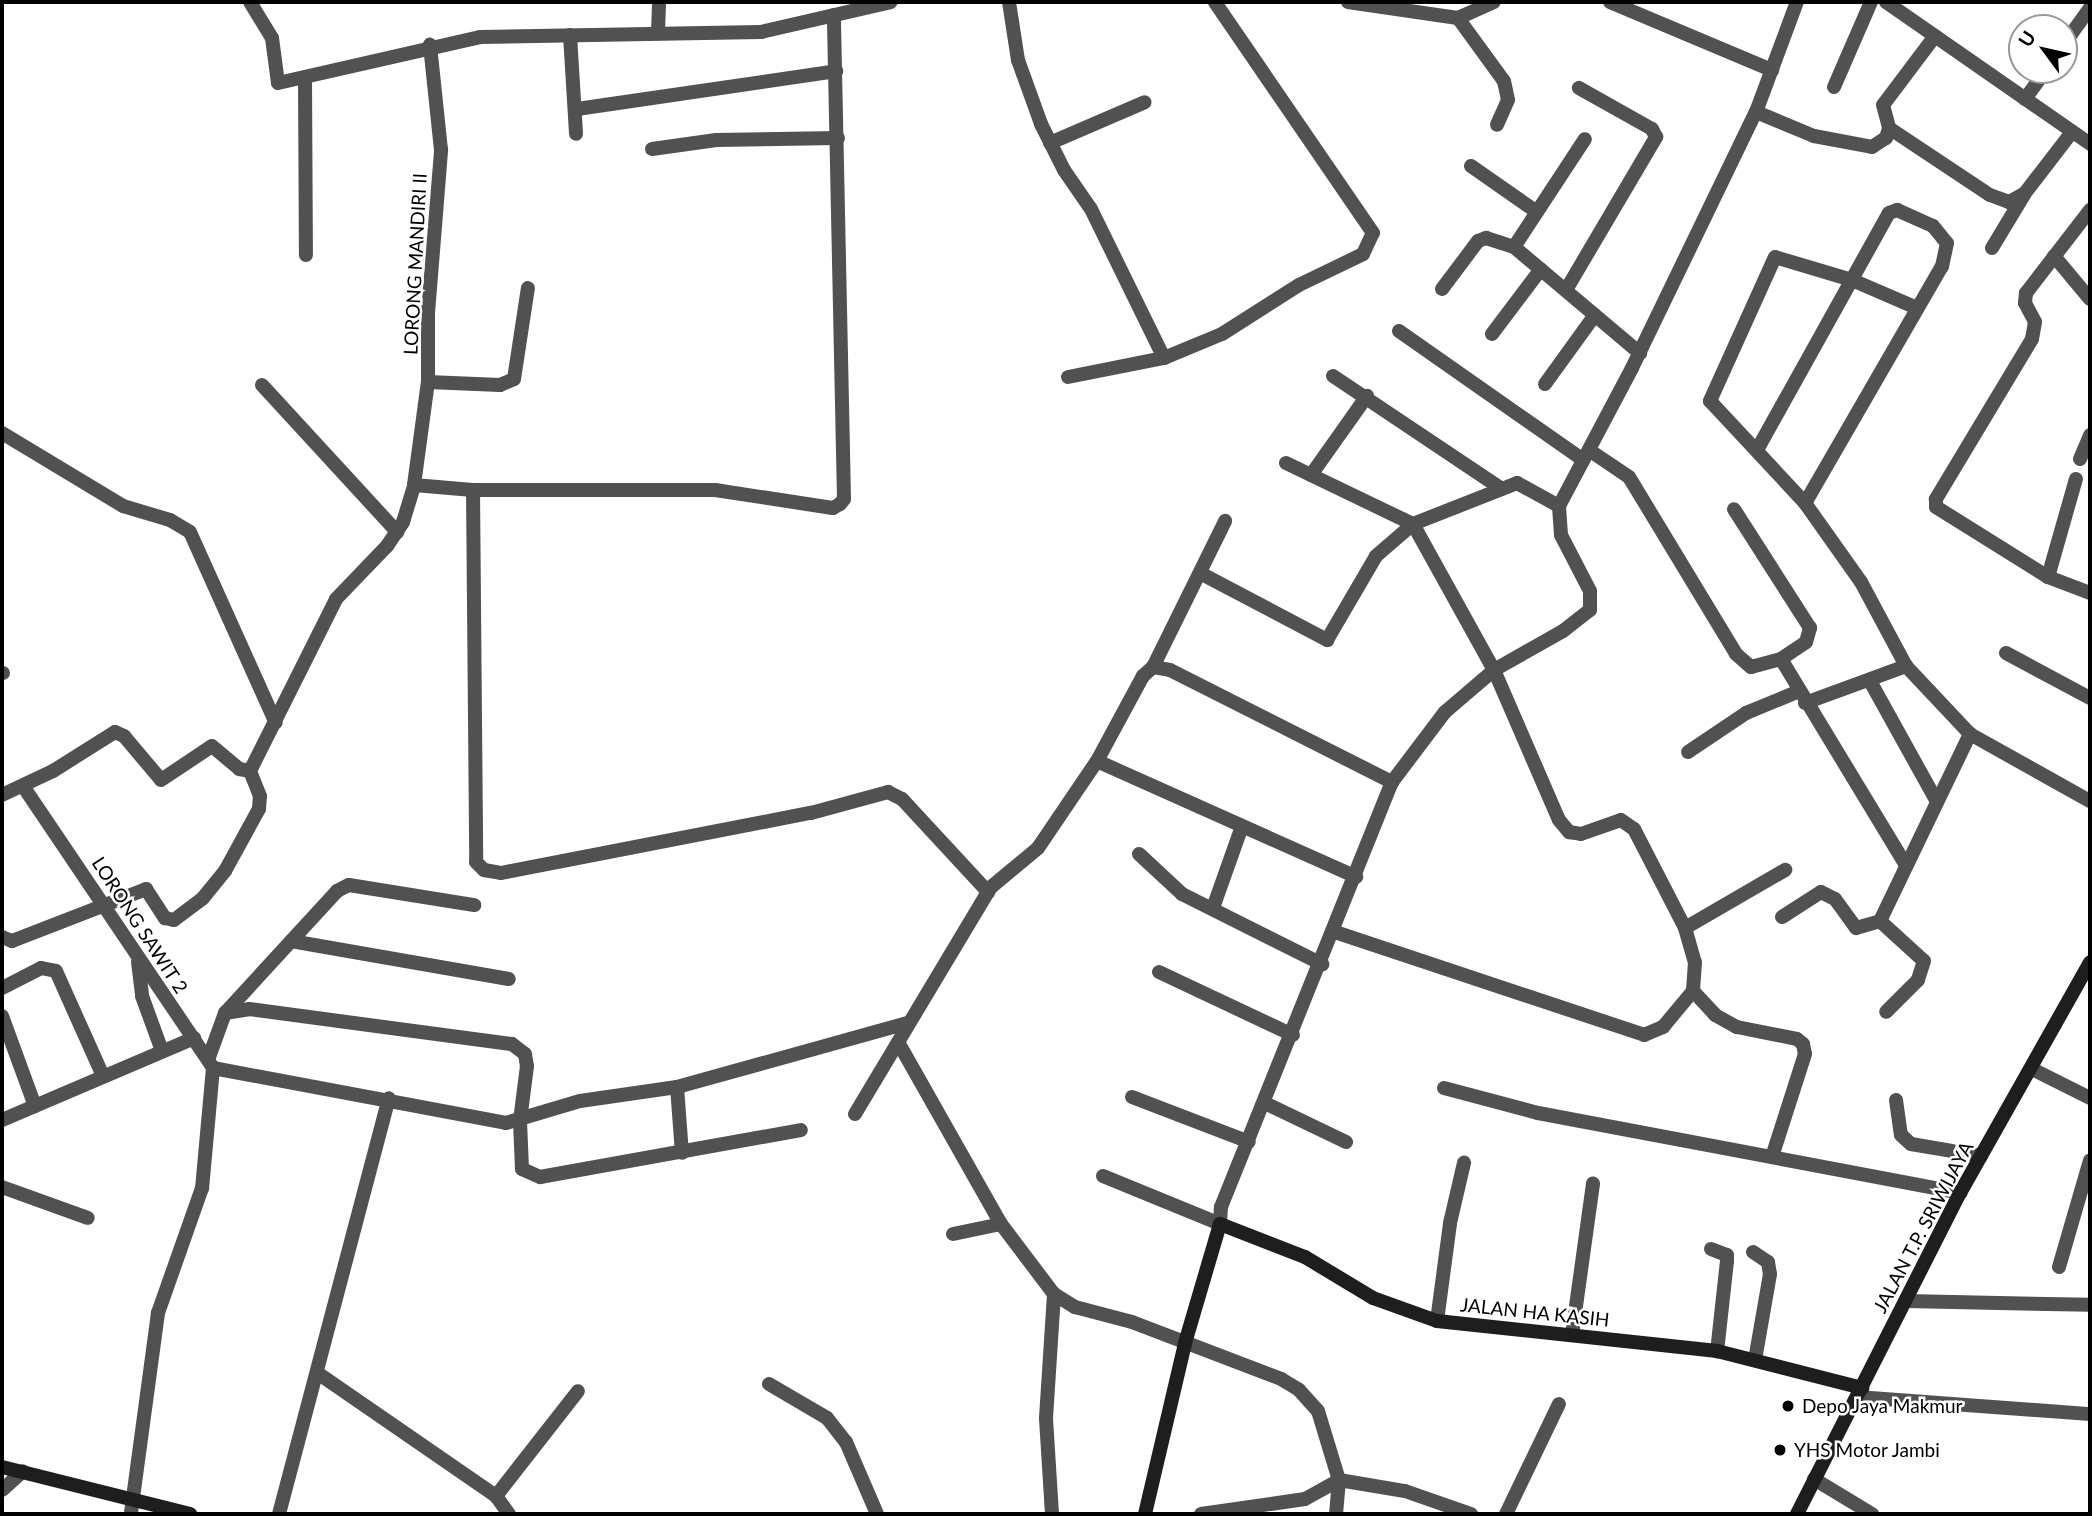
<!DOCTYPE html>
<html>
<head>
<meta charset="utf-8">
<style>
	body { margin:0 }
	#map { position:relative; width:2092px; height:1516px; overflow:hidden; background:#fff; font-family:Lato,sans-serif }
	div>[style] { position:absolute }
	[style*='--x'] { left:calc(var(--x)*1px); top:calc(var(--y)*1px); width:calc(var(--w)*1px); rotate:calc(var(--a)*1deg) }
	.street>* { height:14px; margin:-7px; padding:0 7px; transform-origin:7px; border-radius:7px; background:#515151 }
	.secondary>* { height:14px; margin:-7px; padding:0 7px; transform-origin:7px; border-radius:7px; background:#1e1e1e }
	.dots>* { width:19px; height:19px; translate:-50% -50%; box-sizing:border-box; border:4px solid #fff; border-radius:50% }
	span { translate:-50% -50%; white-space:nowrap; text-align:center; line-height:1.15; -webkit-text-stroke:5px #fff; paint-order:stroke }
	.street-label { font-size:19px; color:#000 }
	.poi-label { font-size:19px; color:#000 }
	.left { translate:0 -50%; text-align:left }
	.frame { position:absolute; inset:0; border:4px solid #000; pointer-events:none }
	.north { position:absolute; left:2008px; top:14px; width:70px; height:70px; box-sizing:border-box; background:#fff; border:2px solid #999; border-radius:50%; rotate:303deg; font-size:19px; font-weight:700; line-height:28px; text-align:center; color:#000 }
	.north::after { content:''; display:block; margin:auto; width:24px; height:32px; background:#000; clip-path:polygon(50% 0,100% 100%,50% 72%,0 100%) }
</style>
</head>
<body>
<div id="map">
	<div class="street">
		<i style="--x:250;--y:2;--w:42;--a:58.6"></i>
		<i style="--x:272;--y:38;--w:45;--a:82.4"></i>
		<i style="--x:278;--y:83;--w:207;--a:-12.8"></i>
		<i style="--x:480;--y:37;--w:281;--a:-1"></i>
		<i style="--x:761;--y:32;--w:133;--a:-13"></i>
		<i style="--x:1009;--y:2;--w:59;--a:81.2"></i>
		<i style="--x:1018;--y:60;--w:68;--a:70.2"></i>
		<i style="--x:1041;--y:124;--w:51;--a:63.4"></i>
		<i style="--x:1064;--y:170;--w:47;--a:55.3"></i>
		<i style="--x:1091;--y:209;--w:166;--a:63.9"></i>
		<i style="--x:1164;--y:358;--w:63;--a:-22.5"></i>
		<i style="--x:1222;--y:334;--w:91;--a:-32.5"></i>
		<i style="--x:1299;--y:285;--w:71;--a:-25.8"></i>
		<i style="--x:1363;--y:254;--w:23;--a:-65"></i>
		<i style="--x:1373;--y:233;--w:280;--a:-124.4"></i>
		<i style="--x:1348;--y:2;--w:111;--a:8.3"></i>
		<i style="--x:1458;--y:18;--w:39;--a:-24"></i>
		<i style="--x:1610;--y:2;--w:176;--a:22.8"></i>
		<i style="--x:1886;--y:2;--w:249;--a:34.8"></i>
		<i style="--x:1458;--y:18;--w:78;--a:53.9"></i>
		<i style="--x:1504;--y:81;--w:19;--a:78"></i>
		<i style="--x:1508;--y:100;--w:27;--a:114"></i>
		<i style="--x:658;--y:33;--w:31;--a:-88"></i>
		<i style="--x:570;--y:35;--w:99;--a:86.5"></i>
		<i style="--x:1935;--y:36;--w:86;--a:127"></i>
		<i style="--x:1883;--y:105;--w:24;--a:75"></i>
		<i style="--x:1889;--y:128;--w:121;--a:33.6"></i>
		<i style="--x:1990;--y:195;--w:20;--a:20"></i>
		<i style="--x:2009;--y:202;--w:18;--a:-29"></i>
		<i style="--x:2025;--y:193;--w:77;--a:-52.4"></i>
		<i style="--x:2064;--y:44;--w:44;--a:-54.2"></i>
		<i style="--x:305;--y:78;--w:177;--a:89.7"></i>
		<i style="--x:1834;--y:87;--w:93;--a:-66.5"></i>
		<i style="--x:2025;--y:99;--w:36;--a:-54"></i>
		<i style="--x:577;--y:109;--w:262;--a:-8.3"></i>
		<i style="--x:1756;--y:112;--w:63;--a:22.5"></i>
		<i style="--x:1814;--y:136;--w:59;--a:10.7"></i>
		<i style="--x:1872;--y:147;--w:17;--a:-33"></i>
		<i style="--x:1886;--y:138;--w:10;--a:-73"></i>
		<i style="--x:1050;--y:143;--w:103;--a:-23.3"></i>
		<i style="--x:652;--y:149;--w:65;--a:-8"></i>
		<i style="--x:716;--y:140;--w:122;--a:-0.9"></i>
		<i style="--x:1471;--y:166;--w:80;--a:34.9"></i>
		<i style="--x:2090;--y:210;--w:105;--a:127.6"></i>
		<i style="--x:2026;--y:293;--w:10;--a:96"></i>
		<i style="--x:2025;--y:303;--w:21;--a:62"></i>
		<i style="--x:2035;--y:322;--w:17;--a:100"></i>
		<i style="--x:2032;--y:339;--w:187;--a:121"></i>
		<i style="--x:1936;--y:499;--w:8;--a:90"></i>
		<i style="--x:1936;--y:507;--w:132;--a:32"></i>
		<i style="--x:2048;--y:577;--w:45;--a:20.9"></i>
		<i style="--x:1514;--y:247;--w:129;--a:-56.7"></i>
		<i style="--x:1992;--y:248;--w:62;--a:-58.9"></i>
		<i style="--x:2054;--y:256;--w:56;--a:50.1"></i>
		<i style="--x:1442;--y:289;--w:60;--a:-53.1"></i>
		<i style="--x:1478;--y:241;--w:9;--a:-21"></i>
		<i style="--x:1486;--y:238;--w:29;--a:18"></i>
		<i style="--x:1514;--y:247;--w:165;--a:40.1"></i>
		<i style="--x:1566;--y:290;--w:178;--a:-59.5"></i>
		<i style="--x:1656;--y:137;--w:9;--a:-117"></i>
		<i style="--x:1652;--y:129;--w:84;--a:-150.7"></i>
		<i style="--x:1917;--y:308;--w:71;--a:-156.7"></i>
		<i style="--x:1852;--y:280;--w:80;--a:-163.4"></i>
		<i style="--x:1775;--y:257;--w:158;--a:114.3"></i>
		<i style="--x:1710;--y:401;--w:139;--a:47"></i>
		<i style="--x:1805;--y:503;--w:97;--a:54.7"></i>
		<i style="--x:1861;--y:582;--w:95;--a:61.8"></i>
		<i style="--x:1906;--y:666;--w:93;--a:46.7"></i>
		<i style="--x:1970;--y:734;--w:137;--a:29.2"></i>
		<i style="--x:1399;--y:331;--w:225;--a:35"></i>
		<i style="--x:1492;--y:334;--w:81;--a:-53"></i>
		<i style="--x:1333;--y:376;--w:203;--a:33.8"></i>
		<i style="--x:1068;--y:377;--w:98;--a:-11.2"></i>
		<i style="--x:428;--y:382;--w:72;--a:2.4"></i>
		<i style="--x:500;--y:385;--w:15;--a:-23"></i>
		<i style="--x:514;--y:379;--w:92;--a:-81.3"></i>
		<i style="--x:1545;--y:384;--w:85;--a:-54.1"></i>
		<i style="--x:262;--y:385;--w:200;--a:47.4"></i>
		<i style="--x:2;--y:433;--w:141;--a:31.1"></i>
		<i style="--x:123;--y:506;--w:49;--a:16.6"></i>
		<i style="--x:170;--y:520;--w:23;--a:31"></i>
		<i style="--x:190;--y:532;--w:209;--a:65.8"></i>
		<i style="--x:1589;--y:450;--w:48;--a:34"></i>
		<i style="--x:1629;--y:477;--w:207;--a:58.8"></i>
		<i style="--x:1736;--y:654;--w:20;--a:41"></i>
		<i style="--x:1751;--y:667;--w:31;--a:-15"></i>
		<i style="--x:1781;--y:659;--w:30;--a:-34"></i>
		<i style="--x:1806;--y:642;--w:15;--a:-74"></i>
		<i style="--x:1810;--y:628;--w:141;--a:-122.6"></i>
		<i style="--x:1757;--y:450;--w:271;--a:-60.9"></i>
		<i style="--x:1889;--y:213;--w:9;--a:-21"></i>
		<i style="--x:1897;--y:210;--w:39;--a:24"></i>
		<i style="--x:1933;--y:226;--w:22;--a:51"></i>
		<i style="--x:1947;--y:243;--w:24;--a:102"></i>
		<i style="--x:1942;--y:266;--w:274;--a:120"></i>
		<i style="--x:2080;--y:459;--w:26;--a:-67"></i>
		<i style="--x:1286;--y:463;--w:141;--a:25.7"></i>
		<i style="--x:1413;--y:524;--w:112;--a:-21.5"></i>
		<i style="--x:1517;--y:483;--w:48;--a:28.7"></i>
		<i style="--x:1311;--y:475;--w:97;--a:-54.7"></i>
		<i style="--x:414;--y:485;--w:59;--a:4.8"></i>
		<i style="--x:473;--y:490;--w:242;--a:0"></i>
		<i style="--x:715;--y:490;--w:119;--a:8.7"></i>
		<i style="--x:833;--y:508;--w:8;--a:-30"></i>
		<i style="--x:840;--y:504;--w:6;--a:-51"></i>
		<i style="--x:844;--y:499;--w:484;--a:-91.2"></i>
		<i style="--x:473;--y:490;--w:372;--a:89.5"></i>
		<i style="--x:476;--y:862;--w:11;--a:45"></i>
		<i style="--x:484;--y:870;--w:17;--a:10"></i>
		<i style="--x:501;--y:873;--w:316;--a:-11"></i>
		<i style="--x:811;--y:813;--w:80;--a:-15.3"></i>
		<i style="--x:888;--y:792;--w:16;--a:27"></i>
		<i style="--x:902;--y:799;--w:127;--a:47.2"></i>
		<i style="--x:1200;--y:573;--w:144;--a:27.8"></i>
		<i style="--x:1327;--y:640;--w:97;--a:-59.7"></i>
		<i style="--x:1376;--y:556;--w:49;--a:-40.9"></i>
		<i style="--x:1413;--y:524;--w:167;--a:61"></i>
		<i style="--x:1494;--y:670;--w:163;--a:66.6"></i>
		<i style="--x:1559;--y:820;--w:16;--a:50"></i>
		<i style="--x:1569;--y:832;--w:12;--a:9"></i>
		<i style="--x:1581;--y:834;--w:42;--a:-19.3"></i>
		<i style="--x:1621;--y:820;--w:16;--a:35"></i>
		<i style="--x:1634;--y:829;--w:111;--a:62.7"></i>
		<i style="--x:1685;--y:928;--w:35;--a:74"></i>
		<i style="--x:1695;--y:962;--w:29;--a:94"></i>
		<i style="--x:1693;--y:991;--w:33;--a:47"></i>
		<i style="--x:1715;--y:1015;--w:25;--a:29"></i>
		<i style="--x:1737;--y:1027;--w:61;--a:11.3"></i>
		<i style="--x:1797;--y:1039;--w:8;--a:40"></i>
		<i style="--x:1803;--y:1044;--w:10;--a:79"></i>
		<i style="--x:1805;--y:1054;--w:108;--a:107.8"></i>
		<i style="--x:2048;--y:577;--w:102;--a:-74.1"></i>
		<i style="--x:2006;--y:653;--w:95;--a:28.2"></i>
		<i style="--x:1781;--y:659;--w:241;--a:58.8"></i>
		<i style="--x:1153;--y:667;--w:163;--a:-63.7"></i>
		<i style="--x:2;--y:673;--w:1;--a:0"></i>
		<i style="--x:1870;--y:681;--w:138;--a:61"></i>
		<i style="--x:1805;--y:703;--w:108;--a:-20.1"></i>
		<i style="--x:1688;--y:752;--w:70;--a:-33.9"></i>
		<i style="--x:1746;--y:713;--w:55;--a:-22.4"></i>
		<i style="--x:1097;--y:761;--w:284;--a:24.1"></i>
		<i style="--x:23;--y:786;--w:340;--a:56"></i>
		<i style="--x:213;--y:1068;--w:121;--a:95.2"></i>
		<i style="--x:202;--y:1188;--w:133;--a:109.4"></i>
		<i style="--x:158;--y:1313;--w:203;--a:97.7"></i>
		<i style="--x:2;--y:795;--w:56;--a:-25.2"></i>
		<i style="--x:53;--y:771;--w:73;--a:-32.2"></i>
		<i style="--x:115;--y:732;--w:10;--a:24"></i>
		<i style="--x:124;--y:736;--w:57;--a:49.9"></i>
		<i style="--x:161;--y:780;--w:61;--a:-33.7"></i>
		<i style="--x:212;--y:746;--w:35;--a:40"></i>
		<i style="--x:239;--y:769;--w:11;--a:10"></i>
		<i style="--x:250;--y:771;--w:192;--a:-63.4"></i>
		<i style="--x:336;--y:599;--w:74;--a:-46.1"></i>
		<i style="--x:387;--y:546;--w:29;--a:-56"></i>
		<i style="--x:403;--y:522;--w:39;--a:-73"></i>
		<i style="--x:414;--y:485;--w:104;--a:-82.3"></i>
		<i style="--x:428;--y:382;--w:69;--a:-90"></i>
		<i style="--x:428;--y:313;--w:164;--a:-85.4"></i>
		<i style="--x:441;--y:150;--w:106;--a:-96"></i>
		<i style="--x:1139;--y:854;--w:59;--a:42.9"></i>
		<i style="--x:1182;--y:894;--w:157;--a:26.6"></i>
		<i style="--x:1213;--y:908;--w:84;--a:-70.5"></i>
		<i style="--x:1782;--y:917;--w:46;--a:-32.7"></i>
		<i style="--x:1821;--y:892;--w:16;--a:27"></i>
		<i style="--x:1835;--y:899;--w:36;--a:54"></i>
		<i style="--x:1856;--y:928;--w:25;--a:-16"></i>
		<i style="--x:1880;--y:921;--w:208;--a:-64.3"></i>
		<i style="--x:1880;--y:921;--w:59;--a:42.3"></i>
		<i style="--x:1924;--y:961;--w:20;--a:108"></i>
		<i style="--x:1918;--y:980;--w:45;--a:135"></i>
		<i style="--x:1685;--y:928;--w:116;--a:-30.1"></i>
		<i style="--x:1335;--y:932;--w:326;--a:18.4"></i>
		<i style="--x:1644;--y:1035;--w:21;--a:-23"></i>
		<i style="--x:1663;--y:1027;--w:47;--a:-50.2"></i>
		<i style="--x:2;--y:937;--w:11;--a:22"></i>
		<i style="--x:12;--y:941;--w:144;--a:-21.2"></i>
		<i style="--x:146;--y:889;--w:35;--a:57"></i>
		<i style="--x:165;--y:918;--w:9;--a:13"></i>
		<i style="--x:174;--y:920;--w:36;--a:-37"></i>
		<i style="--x:203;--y:898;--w:35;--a:-51"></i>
		<i style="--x:225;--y:871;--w:71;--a:-61.3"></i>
		<i style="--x:259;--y:809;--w:13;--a:-86"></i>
		<i style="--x:260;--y:796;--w:27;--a:-112"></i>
		<i style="--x:291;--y:941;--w:221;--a:9.9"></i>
		<i style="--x:138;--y:962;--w:34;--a:83"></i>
		<i style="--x:142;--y:996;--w:59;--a:70"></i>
		<i style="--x:1159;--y:972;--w:148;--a:25.2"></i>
		<i style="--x:2;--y:988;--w:44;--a:-27.1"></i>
		<i style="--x:41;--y:968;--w:15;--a:11"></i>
		<i style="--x:56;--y:971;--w:115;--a:65.9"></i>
		<i style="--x:225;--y:1013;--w:166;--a:-47.4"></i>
		<i style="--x:337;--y:891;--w:13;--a:-27"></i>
		<i style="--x:349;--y:885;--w:127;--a:9.1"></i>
		<i style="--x:2;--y:1016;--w:96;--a:69.9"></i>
		<i style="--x:898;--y:1042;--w:209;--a:60.5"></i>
		<i style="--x:209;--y:1057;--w:47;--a:-70"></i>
		<i style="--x:225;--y:1013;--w:24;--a:-9"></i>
		<i style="--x:249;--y:1009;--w:265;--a:7.6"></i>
		<i style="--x:512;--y:1044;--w:16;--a:38"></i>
		<i style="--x:525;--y:1054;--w:12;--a:81"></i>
		<i style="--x:527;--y:1066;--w:55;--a:97.3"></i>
		<i style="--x:520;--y:1121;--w:48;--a:87.6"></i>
		<i style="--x:522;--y:1169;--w:20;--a:24"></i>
		<i style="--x:540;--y:1177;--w:265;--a:-10.2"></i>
		<i style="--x:213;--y:1068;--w:298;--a:10.6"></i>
		<i style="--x:506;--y:1123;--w:77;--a:-16.6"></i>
		<i style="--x:580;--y:1101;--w:98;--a:-8.2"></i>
		<i style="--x:677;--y:1087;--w:240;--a:-15.5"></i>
		<i style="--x:2032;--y:1069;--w:65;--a:26.6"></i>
		<i style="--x:677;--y:1087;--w:66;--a:85.7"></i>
		<i style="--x:1444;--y:1088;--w:97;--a:14.9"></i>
		<i style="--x:1538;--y:1113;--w:430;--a:10.7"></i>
		<i style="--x:1132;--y:1097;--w:125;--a:21"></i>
		<i style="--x:1896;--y:1100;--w:35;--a:82"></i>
		<i style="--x:1901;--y:1135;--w:13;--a:42"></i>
		<i style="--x:1911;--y:1144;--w:71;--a:9.7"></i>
		<i style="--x:1265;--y:1103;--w:90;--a:25.7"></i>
		<i style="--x:855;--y:1114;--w:263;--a:-59.1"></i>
		<i style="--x:990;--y:888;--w:62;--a:-39.8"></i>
		<i style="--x:1038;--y:848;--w:105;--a:-55.9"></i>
		<i style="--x:1097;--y:761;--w:97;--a:-61.6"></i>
		<i style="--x:1143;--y:676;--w:13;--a:-42"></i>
		<i style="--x:1153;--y:667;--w:17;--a:10"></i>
		<i style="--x:1170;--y:670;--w:249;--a:26.8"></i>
		<i style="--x:2;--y:1120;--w:209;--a:-23.1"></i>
		<i style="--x:1103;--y:1176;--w:126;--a:22.3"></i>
		<i style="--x:1220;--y:1224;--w:17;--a:-87"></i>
		<i style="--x:1221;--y:1207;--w:458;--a:-68.1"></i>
		<i style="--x:1392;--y:782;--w:88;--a:-52.9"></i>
		<i style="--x:1445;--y:712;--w:65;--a:-40.6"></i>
		<i style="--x:1494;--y:670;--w:79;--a:-29.5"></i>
		<i style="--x:1563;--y:631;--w:34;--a:-38"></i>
		<i style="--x:1590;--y:610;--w:19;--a:-90"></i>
		<i style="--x:1590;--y:591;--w:63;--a:-117.4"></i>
		<i style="--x:1561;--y:535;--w:29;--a:-94"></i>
		<i style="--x:1559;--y:506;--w:156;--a:-62.1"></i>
		<i style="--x:1632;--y:368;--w:284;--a:-64.2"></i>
		<i style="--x:1756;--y:112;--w:117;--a:-69.6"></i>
		<i style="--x:2;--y:1187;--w:91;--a:19.8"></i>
		<i style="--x:953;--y:1234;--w:49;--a:-11.8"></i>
		<i style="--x:1001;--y:1224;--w:88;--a:52.9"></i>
		<i style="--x:1054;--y:1294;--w:25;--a:32"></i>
		<i style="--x:1075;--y:1307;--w:59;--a:14.7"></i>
		<i style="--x:1132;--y:1322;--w:160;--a:20.9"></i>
		<i style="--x:1281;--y:1379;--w:21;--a:31"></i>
		<i style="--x:1299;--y:1390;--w:28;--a:48"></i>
		<i style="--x:1318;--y:1411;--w:72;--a:73.1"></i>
		<i style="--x:1339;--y:1480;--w:34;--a:95"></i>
		<i style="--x:1711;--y:1249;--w:17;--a:21"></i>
		<i style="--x:1727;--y:1255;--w:6;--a:90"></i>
		<i style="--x:1727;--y:1261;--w:91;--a:96.3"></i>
		<i style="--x:1753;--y:1252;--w:18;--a:34"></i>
		<i style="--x:1768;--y:1262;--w:12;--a:81"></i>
		<i style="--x:1770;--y:1274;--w:87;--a:99.9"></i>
		<i style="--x:2059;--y:1267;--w:111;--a:-73.8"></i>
		<i style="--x:1906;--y:1301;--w:184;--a:1.2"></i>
		<i style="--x:1437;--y:1321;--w:99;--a:-82.4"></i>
		<i style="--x:1450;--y:1223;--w:62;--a:-76.9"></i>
		<i style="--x:1572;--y:1335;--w:153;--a:-82.1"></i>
		<i style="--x:319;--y:1374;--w:215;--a:34.6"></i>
		<i style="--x:769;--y:1384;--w:67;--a:30.4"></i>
		<i style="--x:827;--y:1418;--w:31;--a:52"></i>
		<i style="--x:846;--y:1442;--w:78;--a:66.7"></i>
		<i style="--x:1857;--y:1397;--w:234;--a:4.2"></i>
		<i style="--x:1814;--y:1479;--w:68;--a:31.1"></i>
		<i style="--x:2;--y:1490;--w:28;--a:-42"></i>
		<i style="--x:279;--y:1514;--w:430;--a:-75.2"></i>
		<i style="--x:509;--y:1514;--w:22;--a:-126"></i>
		<i style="--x:496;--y:1496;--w:133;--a:-52"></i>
		<i style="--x:1052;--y:1514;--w:96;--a:-93.6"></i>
		<i style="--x:1046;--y:1418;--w:124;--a:-86.3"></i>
		<i style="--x:1201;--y:1514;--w:105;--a:-8.2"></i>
		<i style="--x:1305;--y:1499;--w:39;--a:-29"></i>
		<i style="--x:1339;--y:1480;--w:67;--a:9.5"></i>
		<i style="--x:1405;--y:1491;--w:70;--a:19.2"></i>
		<i style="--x:1506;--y:1514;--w:122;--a:-64.3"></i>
	</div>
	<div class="secondary">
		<i style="--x:2;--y:1467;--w:194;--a:14"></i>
		<i style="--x:1145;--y:1514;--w:176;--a:-76.8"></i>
		<i style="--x:1185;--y:1343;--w:124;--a:-73.6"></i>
		<i style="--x:1220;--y:1224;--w:91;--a:21.2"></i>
		<i style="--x:1305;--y:1257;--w:79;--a:31.1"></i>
		<i style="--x:1373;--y:1298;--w:68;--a:19.8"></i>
		<i style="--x:1437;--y:1321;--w:282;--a:6.1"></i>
		<i style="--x:1717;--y:1351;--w:150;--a:14.3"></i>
		<i style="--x:1797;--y:1514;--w:360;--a:-63.1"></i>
		<i style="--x:1960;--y:1193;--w:265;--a:-60.6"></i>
	</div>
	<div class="dots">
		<i style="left:1788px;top:1406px;background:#000"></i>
		<i style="left:1780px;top:1450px;background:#000"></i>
	</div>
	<div class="street-label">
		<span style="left:415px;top:264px;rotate:-87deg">LORONG MANDIRI II</span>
		<span style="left:140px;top:925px;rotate:57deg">LORONG SAWIT 2</span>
		<span style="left:1923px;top:1227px;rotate:-62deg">JALAN T.P. SRIWIJAYA</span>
		<span style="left:1535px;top:1312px;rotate:6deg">JALAN HA KASIH</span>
	</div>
	<div class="poi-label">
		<span class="left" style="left:1802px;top:1406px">Depo Jaya Makmur</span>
		<span class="left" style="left:1794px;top:1450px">YHS Motor Jambi</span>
	</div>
	<div class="frame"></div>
	<div class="north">U</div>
</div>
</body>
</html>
